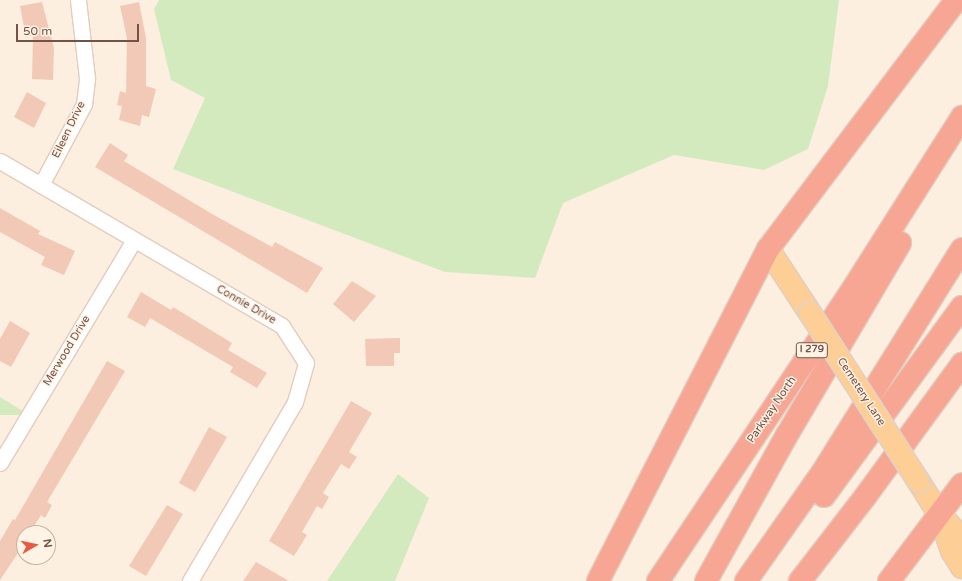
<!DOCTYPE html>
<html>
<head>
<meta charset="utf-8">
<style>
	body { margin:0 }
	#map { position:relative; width:962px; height:581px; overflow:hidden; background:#fcefdf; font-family:"Varela Round",sans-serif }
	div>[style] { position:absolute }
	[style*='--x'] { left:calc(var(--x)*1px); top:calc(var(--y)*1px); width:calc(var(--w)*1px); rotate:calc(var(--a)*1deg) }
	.green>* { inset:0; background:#d3eabe }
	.building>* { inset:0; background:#f2c9b6 }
	.roads { filter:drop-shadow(1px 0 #e2ccbe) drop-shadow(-1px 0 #e2ccbe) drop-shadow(0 1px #e2ccbe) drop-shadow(0 -1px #e2ccbe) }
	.minor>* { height:15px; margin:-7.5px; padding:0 7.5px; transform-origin:7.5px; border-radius:7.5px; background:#fff }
	.primary>* { height:22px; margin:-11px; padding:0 11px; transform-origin:11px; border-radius:11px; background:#fdce96 }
	.motorway>* { height:22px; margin:-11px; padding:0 11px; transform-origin:11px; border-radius:11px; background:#f8a694 }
	.bridges { filter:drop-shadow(1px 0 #dbd2cf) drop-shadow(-1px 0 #dbd2cf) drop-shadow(0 1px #dbd2cf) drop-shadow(0 -1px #dbd2cf) }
	.primary-bridge>* { height:22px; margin:-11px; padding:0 11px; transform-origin:11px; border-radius:11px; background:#fdce96 }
	span { translate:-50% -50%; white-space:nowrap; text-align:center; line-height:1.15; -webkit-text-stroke:3px #fff3e6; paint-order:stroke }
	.shield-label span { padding:1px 3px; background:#fff3e6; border:1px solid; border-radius:3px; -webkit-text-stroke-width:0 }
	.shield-label { font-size:10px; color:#735347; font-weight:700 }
	.street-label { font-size:11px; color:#735347 }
	.north { position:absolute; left:16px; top:525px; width:40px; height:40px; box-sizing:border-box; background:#fff3e6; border:1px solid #c7b3a6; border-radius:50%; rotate:81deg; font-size:11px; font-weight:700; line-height:16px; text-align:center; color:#735347 }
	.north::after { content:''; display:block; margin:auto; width:14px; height:18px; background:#e95941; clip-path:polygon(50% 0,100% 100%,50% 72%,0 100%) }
	.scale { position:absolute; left:16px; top:24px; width:123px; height:18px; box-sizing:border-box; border:2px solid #735347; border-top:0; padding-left:5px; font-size:12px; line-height:14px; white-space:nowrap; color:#735347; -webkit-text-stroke:3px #fff3e6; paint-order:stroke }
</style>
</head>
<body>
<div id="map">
	<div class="green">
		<i style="clip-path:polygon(159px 0,839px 0,828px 86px,808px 149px,764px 170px,674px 155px,563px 203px,535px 278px,445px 272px,173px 169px,205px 98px,171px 80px,154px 9px)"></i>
		<i style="clip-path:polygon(0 397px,29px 415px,0 415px)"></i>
		<i style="clip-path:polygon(398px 474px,429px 498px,395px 581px,327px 581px)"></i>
	</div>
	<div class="building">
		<i style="clip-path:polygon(42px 2px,54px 48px,53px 80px,32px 79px,33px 35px,26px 37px,20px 6px)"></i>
		<i style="clip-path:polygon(139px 2px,146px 38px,146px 86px,156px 89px,149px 117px,142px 115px,140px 126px,119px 120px,122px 106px,117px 105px,120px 91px,126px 93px,127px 38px,120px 6px)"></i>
		<i style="clip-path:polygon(27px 92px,46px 103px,34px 128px,14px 117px)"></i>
		<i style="clip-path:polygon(110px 143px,128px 155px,124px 161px,212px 214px,272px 247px,275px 242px,323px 268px,307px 293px,95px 167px)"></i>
		<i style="clip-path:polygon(0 208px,40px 231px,38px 234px,75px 251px,64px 275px,41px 265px,45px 257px,0 232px)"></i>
		<i style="clip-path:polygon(352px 281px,376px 296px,354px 322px,333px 304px)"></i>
		<i style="clip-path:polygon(141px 292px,171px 310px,173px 307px,232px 343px,228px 350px,267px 373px,257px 388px,230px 372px,233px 367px,150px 318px,145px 327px,127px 317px)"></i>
		<i style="clip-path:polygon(10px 321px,30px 333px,11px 367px,0 361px,0 339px)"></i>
		<i style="clip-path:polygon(400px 338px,400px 353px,394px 353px,394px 366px,366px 366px,365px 339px)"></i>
		<i style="clip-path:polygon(107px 361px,125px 371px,47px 502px,52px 505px,45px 518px,41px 515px,30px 533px,24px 533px,24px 544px,0 580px,0 541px,13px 519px,15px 520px)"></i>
		<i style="clip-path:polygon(351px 401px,372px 413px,349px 452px,357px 457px,349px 469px,341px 464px,323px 493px,329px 497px,322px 509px,317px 506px,302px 532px,307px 535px,294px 556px,269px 541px)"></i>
		<i style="clip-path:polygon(209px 427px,227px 437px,195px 492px,179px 483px)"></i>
		<i style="clip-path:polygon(167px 505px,183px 514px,146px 576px,129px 566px)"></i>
		<i style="clip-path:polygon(256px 562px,289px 581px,243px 581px)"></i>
	</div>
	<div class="roads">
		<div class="minor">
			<i style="--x:0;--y:161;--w:327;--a:30.3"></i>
			<i style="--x:282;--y:326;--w:44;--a:57"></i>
			<i style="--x:306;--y:363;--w:41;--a:105.8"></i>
			<i style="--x:295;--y:402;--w:208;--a:120.4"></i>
			<i style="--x:41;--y:185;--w:92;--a:-62"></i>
			<i style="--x:84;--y:104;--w:26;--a:-83"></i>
			<i style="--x:87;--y:78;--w:79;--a:-96.6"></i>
			<i style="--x:0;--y:463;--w:260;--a:-59"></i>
		</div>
		<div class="primary">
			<i style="--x:768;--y:249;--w:77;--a:56.7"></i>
			<i style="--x:919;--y:482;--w:39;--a:58"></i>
			<i style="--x:940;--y:515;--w:33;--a:47"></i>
			<i style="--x:942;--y:522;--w:31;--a:71"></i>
			<i style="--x:952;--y:551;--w:19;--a:58"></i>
		</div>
		<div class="motorway">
			<i style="--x:824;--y:496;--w:234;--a:-53.9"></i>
			<i style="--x:598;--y:581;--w:373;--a:-62.9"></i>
			<i style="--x:768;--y:249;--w:312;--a:-52.9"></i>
			<i style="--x:658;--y:581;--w:344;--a:-56.3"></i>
			<i style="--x:849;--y:295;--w:211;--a:-57.6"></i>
			<i style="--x:706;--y:581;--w:167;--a:-61"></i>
			<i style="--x:787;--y:435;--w:223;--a:-59.5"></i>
			<i style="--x:746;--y:581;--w:132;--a:-54.9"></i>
			<i style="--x:822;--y:473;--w:264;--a:-58"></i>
			<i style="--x:800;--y:581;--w:106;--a:-52.3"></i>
			<i style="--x:865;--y:497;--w:165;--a:-53.9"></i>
			<i style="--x:889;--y:581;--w:121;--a:-53"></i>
		</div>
	</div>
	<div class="bridges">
		<div class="primary-bridge">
			<i style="--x:810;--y:313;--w:201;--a:57.2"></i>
		</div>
	</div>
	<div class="shield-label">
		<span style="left:812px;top:350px">I 279</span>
	</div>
	<div class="street-label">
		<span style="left:69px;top:130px;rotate:-64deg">Eileen Drive</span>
		<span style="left:246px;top:305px;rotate:30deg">Connie Drive</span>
		<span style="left:67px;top:351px;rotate:-59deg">Merwood Drive</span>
		<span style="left:861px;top:392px;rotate:57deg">Cemetery Lane</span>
		<span style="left:772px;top:410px;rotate:-56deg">Parkway North</span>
	</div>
	<div class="north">N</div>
	<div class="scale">50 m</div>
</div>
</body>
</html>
